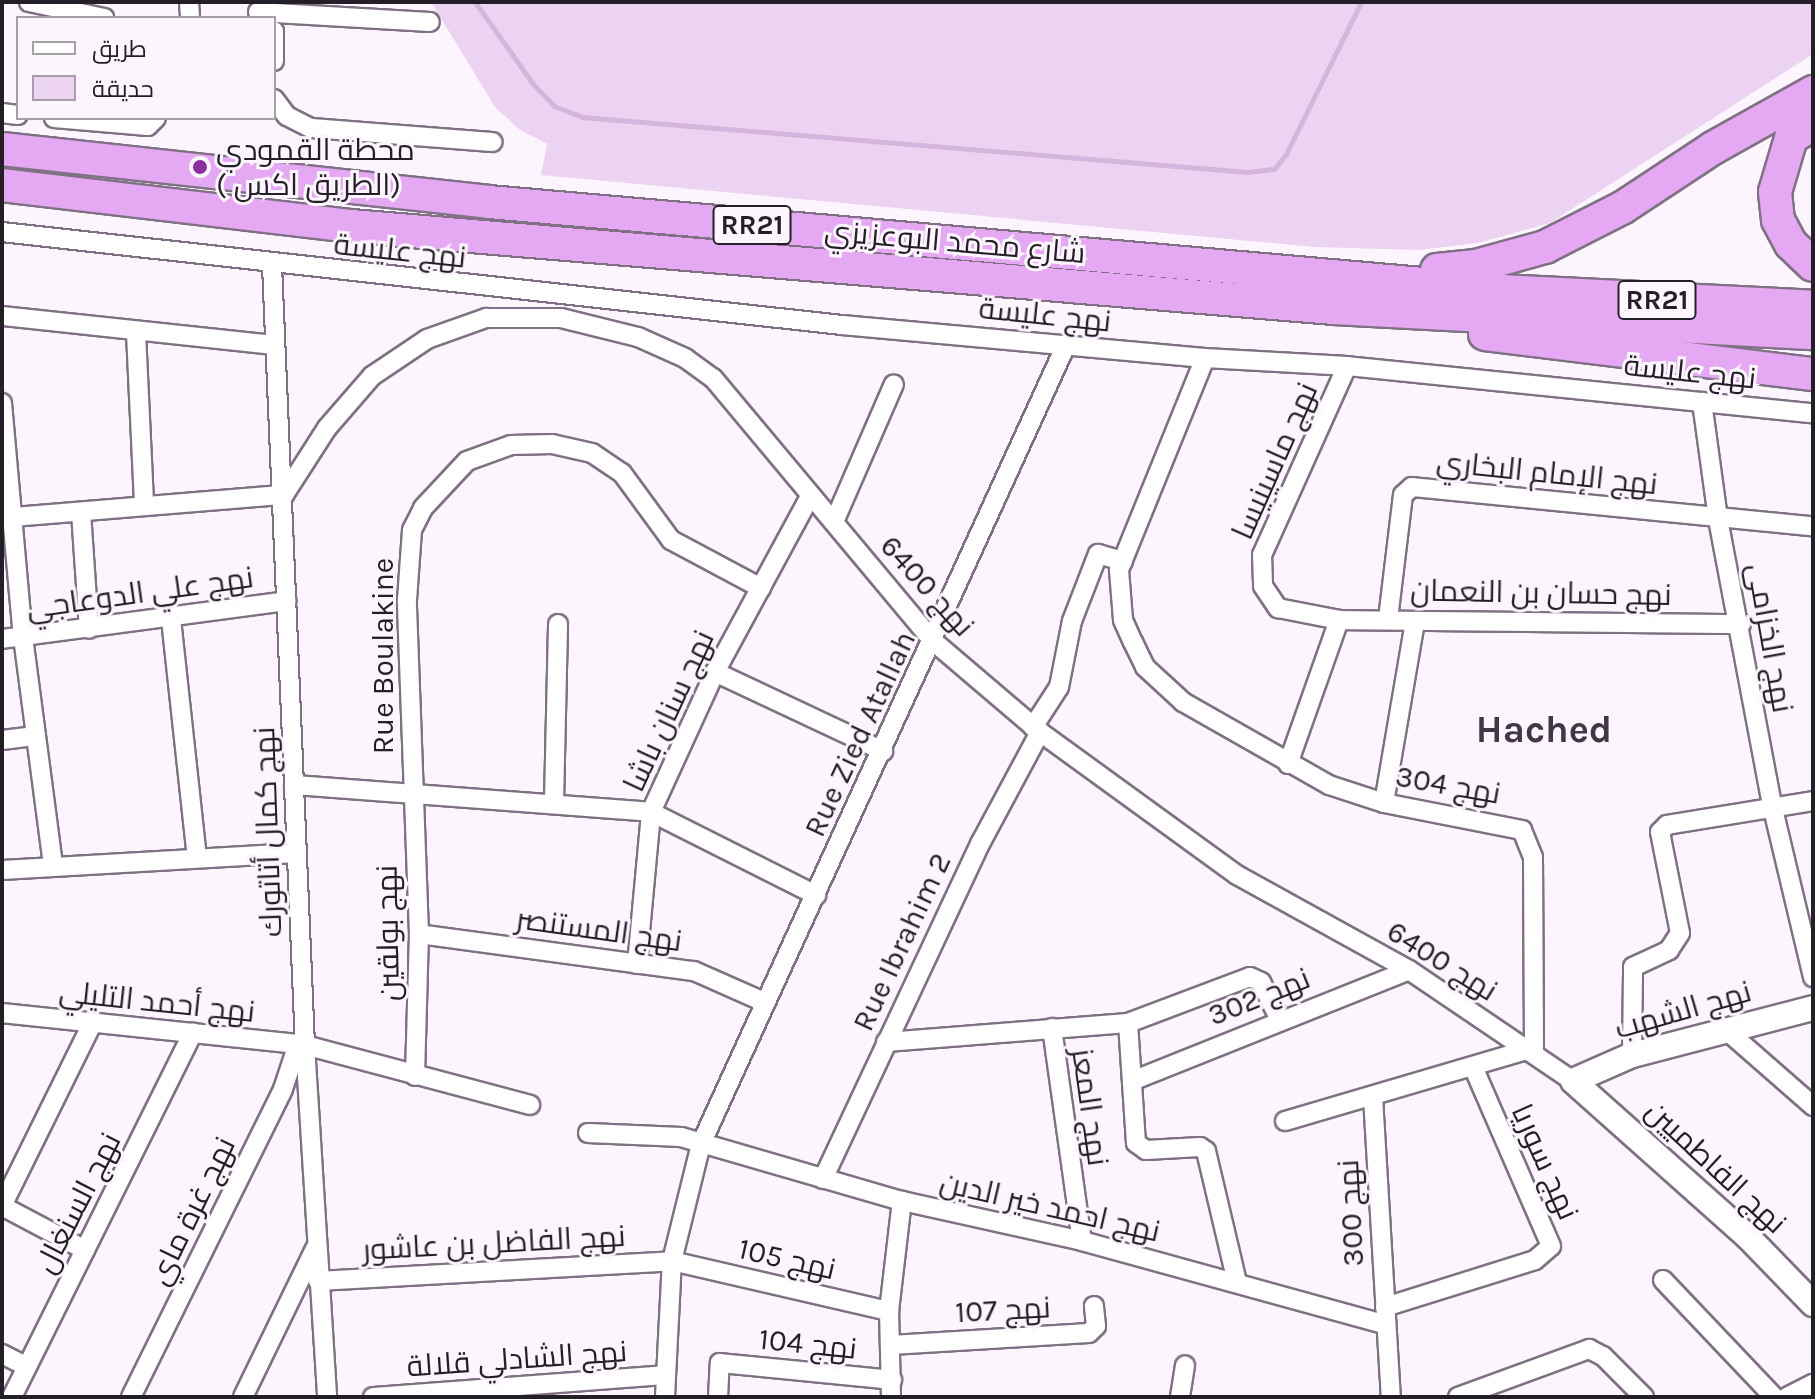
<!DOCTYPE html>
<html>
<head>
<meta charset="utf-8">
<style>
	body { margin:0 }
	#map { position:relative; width:1815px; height:1399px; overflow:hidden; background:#fcf5fd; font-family:Karla,Cairo,sans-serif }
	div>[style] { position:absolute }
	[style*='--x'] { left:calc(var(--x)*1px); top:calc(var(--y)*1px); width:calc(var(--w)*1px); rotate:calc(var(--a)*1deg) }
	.green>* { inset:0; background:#ebd3f1 }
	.stream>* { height:5px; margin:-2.5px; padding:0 2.5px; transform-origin:2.5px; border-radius:2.5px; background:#d5b5dc }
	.roads { filter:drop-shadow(2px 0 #7f7183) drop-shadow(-2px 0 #7f7183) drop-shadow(0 2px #7f7183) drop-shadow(0 -2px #7f7183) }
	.street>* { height:18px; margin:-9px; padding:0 9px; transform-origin:9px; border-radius:9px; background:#fff }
	.secondary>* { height:24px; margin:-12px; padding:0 12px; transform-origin:12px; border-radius:12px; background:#fff }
	.highway>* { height:32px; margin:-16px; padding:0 16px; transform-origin:16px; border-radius:16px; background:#e5a8f3 }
	.dots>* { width:22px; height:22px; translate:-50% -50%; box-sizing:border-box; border:4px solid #fcf5fd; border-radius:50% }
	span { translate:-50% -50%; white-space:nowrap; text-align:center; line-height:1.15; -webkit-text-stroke:6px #fcf5fd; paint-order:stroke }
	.shield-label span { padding:2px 6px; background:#fcf5fd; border:2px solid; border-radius:6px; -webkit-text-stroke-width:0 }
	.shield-label { font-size:28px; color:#241f26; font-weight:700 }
	.poi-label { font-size:30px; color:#241f26 }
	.left { translate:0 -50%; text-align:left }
	.street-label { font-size:30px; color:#241f26 }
	.district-label { font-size:38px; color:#433646; font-weight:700 }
	.frame { position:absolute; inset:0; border:4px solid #241f26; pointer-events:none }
	.legend { position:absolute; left:16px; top:16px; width:260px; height:104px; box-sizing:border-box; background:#fcf5fd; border:2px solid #a69fa7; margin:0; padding:10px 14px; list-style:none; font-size:24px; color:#241f26 }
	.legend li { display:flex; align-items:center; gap:16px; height:40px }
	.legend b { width:40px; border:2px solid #a69fa7 }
</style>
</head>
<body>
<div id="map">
	<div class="green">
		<i style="clip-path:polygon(431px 2px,1813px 2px,1813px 54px,1550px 223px,1478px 243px,1419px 250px,1315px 247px,541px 175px,547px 144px,519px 129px,495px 107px)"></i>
	</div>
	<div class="stream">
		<i style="--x:475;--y:2;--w:100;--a:54.7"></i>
		<i style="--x:533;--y:84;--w:30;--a:46"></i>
		<i style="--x:554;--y:106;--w:30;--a:21"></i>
		<i style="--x:582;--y:117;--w:668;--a:4.72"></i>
		<i style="--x:1248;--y:172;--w:26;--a:-7"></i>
		<i style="--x:1274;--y:169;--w:19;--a:-51"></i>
		<i style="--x:1286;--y:154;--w:169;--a:-63.7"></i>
	</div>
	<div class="roads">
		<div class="street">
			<i style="--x:29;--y:2;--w:77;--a:12"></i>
			<i style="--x:189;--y:2;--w:16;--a:86"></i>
			<i style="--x:258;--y:12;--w:172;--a:3.3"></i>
			<i style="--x:274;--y:31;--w:30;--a:90"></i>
			<i style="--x:274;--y:99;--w:21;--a:53"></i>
			<i style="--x:287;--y:116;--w:27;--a:27"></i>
			<i style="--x:311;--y:128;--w:182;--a:4.4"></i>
			<i style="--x:2;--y:113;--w:16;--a:7"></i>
			<i style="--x:54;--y:118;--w:94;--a:4.9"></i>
			<i style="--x:148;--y:126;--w:11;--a:-45"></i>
			<i style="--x:2;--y:232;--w:845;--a:6.32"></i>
			<i style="--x:842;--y:325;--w:364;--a:5.2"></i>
			<i style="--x:1205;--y:358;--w:142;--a:3.2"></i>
			<i style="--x:1347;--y:366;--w:468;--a:5.8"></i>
			<i style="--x:272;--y:265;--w:781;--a:87.58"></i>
			<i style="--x:305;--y:1045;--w:353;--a:86.4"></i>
			<i style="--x:2;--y:316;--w:274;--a:6.1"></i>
			<i style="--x:136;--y:333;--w:171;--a:87.3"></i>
			<i style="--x:1205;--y:358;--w:229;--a:112.1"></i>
			<i style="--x:1119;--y:570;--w:50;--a:85.4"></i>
			<i style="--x:1123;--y:620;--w:24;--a:66"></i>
			<i style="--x:1133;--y:642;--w:28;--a:64"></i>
			<i style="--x:1145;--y:667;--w:52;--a:42.6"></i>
			<i style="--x:1183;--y:702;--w:168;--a:29.6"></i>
			<i style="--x:1329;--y:785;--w:58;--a:18.1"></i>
			<i style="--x:1384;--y:803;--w:141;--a:11.1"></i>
			<i style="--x:1522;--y:830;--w:29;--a:68"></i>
			<i style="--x:1533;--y:857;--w:197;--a:89.7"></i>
			<i style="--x:1347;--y:366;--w:207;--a:114.2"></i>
			<i style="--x:1262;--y:555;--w:31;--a:88"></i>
			<i style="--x:1263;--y:586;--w:27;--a:56"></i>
			<i style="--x:1278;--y:608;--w:62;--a:11.1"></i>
			<i style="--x:1339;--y:620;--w:402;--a:0.6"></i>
			<i style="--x:1702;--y:402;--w:118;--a:82.2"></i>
			<i style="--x:1718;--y:519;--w:295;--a:79.3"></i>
			<i style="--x:1773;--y:809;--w:173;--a:76.6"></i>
			<i style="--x:2;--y:403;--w:235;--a:84.9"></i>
			<i style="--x:23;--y:637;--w:230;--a:82.5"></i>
			<i style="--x:81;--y:512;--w:117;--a:86.1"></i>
			<i style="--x:2;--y:518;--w:283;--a:-4.7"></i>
			<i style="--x:284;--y:495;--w:80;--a:-57.3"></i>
			<i style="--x:327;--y:428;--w:69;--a:-49.1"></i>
			<i style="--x:372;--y:376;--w:66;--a:-33.9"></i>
			<i style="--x:427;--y:339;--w:63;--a:-19.6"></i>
			<i style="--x:486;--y:318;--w:75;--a:0"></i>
			<i style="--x:561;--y:318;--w:79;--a:13.9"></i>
			<i style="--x:638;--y:337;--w:51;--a:24.1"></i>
			<i style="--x:685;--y:358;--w:34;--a:36"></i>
			<i style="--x:713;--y:378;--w:343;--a:50.1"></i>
			<i style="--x:933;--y:641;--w:140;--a:40.4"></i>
			<i style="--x:1040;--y:732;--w:243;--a:36"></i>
			<i style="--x:1237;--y:875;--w:196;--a:28.9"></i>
			<i style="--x:1409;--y:970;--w:198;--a:34.1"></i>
			<i style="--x:834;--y:522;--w:150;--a:-66.5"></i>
			<i style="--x:171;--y:619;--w:239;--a:83.8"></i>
			<i style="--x:1388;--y:619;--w:125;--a:-83.1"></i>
			<i style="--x:1403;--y:495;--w:12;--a:-42"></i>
			<i style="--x:1412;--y:487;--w:403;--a:5.6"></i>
			<i style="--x:2;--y:639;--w:287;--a:-7.6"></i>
			<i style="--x:715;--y:672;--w:186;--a:25.2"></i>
			<i style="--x:1033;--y:727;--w:48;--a:-57"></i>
			<i style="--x:1059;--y:687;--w:67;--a:-78.9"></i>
			<i style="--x:1072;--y:621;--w:72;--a:-68.8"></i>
			<i style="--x:1098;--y:554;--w:26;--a:16"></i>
			<i style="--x:2;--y:740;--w:34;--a:-7"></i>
			<i style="--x:1288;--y:764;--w:153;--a:-70.5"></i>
			<i style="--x:294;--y:785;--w:358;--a:4.3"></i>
			<i style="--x:651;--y:812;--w:185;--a:26.7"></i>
			<i style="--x:554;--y:802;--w:178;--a:-88.7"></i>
			<i style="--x:1384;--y:803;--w:185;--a:-80.3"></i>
			<i style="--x:2;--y:870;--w:294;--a:-3.3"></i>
			<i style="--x:419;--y:934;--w:277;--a:7.7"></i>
			<i style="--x:694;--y:971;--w:77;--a:23.9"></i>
			<i style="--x:637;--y:964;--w:153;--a:-84.7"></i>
			<i style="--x:651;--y:812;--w:154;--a:-65.4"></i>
			<i style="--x:715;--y:672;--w:198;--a:-61.6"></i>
			<i style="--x:2;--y:1013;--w:305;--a:6"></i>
			<i style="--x:305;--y:1045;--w:233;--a:14.9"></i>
			<i style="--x:1128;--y:1023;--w:120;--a:86.2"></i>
			<i style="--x:1136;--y:1143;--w:12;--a:35"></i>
			<i style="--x:1146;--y:1150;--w:54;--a:-3.2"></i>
			<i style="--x:1200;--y:1147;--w:7;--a:34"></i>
			<i style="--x:1206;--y:1151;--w:135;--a:76.7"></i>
			<i style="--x:1052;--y:1028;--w:215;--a:82"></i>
			<i style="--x:1725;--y:1029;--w:117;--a:41.2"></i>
			<i style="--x:886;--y:1042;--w:243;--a:-4.5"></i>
			<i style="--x:1128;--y:1023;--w:130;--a:-20.7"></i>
			<i style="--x:1250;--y:977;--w:12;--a:24"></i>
			<i style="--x:1261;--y:982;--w:40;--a:63.4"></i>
			<i style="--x:1632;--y:1055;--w:88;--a:-89.3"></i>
			<i style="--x:1633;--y:967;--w:40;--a:-25"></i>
			<i style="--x:1669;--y:950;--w:20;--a:-57"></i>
			<i style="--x:1680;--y:933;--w:103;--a:-101.2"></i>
			<i style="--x:1660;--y:832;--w:10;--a:-45"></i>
			<i style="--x:1667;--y:825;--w:148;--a:-9.3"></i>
			<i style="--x:415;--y:1076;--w:142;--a:-88.4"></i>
			<i style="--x:419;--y:934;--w:334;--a:-92.1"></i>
			<i style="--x:407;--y:600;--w:70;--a:-85.9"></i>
			<i style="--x:412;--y:530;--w:25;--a:-63"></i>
			<i style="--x:423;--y:508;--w:64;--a:-46.9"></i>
			<i style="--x:467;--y:461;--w:47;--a:-20"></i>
			<i style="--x:511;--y:445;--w:41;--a:-1.4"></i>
			<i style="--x:552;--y:444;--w:41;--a:12.7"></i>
			<i style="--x:592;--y:453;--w:36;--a:34"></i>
			<i style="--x:622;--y:473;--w:83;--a:53.8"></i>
			<i style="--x:671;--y:540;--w:102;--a:28.1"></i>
			<i style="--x:1132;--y:1081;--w:298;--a:-21.8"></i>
			<i style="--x:1373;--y:1097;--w:301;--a:86.6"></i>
			<i style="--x:1285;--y:1121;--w:252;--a:-16.4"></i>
			<i style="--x:588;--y:1133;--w:93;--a:2.5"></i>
			<i style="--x:681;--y:1137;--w:230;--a:16.2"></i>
			<i style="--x:902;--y:1201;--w:184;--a:12.5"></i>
			<i style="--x:1082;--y:1241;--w:315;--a:15.4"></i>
			<i style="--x:823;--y:1179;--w:372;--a:-64.9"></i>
			<i style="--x:981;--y:842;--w:125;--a:-61.8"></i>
			<i style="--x:2;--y:1206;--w:203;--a:-63.7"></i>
			<i style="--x:2;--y:1206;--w:94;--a:27.9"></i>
			<i style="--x:1663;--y:1280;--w:161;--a:46.5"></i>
			<i style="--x:318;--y:1281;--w:355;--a:-3.2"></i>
			<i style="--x:672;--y:1261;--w:223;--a:13"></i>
			<i style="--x:1385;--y:1307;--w:157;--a:-17.4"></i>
			<i style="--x:1535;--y:1260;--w:21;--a:-41"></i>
			<i style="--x:1551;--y:1246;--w:193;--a:-113.5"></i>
			<i style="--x:891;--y:1345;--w:198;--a:-3.5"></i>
			<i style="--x:1089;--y:1333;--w:10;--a:-45"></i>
			<i style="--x:1096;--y:1326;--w:20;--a:-96"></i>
			<i style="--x:2;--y:1354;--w:27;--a:27"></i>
			<i style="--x:12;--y:1397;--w:407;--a:-63.6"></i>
			<i style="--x:131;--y:1397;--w:343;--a:-63.7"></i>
			<i style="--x:283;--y:1089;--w:44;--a:-71.6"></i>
			<i style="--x:243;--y:1397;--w:165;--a:-64.1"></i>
			<i style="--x:373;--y:1397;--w:293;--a:-4.3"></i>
			<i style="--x:665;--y:1397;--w:136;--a:-87.1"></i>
			<i style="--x:672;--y:1261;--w:121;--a:-76.1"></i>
			<i style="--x:701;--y:1144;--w:878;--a:-65.45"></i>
			<i style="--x:718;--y:1397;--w:34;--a:-87"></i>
			<i style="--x:720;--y:1363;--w:173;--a:5.6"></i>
			<i style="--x:891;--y:1397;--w:86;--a:-91.3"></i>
			<i style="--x:889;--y:1311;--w:111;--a:-83.3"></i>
			<i style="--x:1180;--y:1397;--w:32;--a:-81"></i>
			<i style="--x:1458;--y:1397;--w:140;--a:-20.1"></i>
			<i style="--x:1589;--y:1349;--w:16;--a:27"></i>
			<i style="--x:1603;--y:1356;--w:58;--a:45"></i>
			<i style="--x:1787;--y:1397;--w:29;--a:-27"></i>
		</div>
		<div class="secondary">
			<i style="--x:1813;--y:1008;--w:187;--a:165.4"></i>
			<i style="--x:1632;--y:1055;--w:64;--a:156.2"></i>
			<i style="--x:1573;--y:1081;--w:236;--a:41.7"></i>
			<i style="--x:1749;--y:1238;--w:92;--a:45.9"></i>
		</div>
		<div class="highway">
			<i style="--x:1813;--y:124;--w:26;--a:148"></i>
			<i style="--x:1791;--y:138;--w:56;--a:106.5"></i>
			<i style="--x:1775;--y:192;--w:28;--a:84"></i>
			<i style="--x:1778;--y:220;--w:27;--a:62"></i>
			<i style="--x:1791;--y:244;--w:30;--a:44"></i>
			<i style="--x:2;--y:149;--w:490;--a:6.2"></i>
			<i style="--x:489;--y:202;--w:1017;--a:5.02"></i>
			<i style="--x:1502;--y:291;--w:311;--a:2.9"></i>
			<i style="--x:2;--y:185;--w:351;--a:6.7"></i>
			<i style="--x:351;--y:226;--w:985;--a:4.77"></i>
			<i style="--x:1333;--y:308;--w:481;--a:3"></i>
			<i style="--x:1437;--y:270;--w:39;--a:-6"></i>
			<i style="--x:1476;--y:266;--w:72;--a:-15.4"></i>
			<i style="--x:1545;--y:247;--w:86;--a:-26.9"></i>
			<i style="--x:1622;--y:208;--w:109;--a:-33.4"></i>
			<i style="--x:1713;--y:148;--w:115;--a:-29.2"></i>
			<i style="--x:1485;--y:334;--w:330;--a:7"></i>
		</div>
	</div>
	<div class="dots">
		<i style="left:200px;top:167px;background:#8a319e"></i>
	</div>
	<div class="shield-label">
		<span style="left:752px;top:225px">RR21</span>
		<span style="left:1657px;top:300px">RR21</span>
	</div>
	<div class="poi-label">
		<span class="left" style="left:216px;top:167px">محطة القمودي<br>( الطريق اكس)</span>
	</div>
	<div class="street-label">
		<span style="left:955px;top:242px;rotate:5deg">شارع محمد البوعزيزي</span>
		<span style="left:400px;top:251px;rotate:6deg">نهج عليسة</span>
		<span style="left:1045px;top:315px;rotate:6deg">نهج عليسة</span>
		<span style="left:1690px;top:372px;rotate:6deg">نهج عليسة</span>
		<span style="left:1275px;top:461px;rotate:-66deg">نهج ماسينيسا</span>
		<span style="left:1547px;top:473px;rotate:6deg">نهج الإمام البخاري</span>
		<span style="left:927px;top:586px;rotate:48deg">نهج 6400</span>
		<span style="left:140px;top:593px;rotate:-8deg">نهج علي الدوعاجي</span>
		<span style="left:1541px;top:593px;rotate:1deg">نهج حسان بن النعمان</span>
		<span style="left:1770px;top:638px;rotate:80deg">نهج الخزامى</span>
		<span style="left:383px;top:656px;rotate:-90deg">Rue Boulakine</span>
		<span style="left:669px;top:711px;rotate:-65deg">نهج سنان باشا</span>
		<span style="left:860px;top:734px;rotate:-65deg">Rue Zied Atallah</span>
		<span style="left:1448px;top:785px;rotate:10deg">نهج 304</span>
		<span style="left:268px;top:832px;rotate:-92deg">نهج كمال أتاتورك</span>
		<span style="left:599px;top:930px;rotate:8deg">نهج المستنصر</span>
		<span style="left:388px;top:933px;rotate:-91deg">نهج بولقين</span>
		<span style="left:902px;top:942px;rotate:-65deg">Rue Ibrahim 2</span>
		<span style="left:1442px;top:961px;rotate:32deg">نهج 6400</span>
		<span style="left:1259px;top:997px;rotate:-22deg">نهج 302</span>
		<span style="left:157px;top:1002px;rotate:6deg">نهج أحمد التليلي</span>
		<span style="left:1683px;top:1010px;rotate:-16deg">نهج الشهب</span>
		<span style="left:1090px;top:1107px;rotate:82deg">نهج المعز</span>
		<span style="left:1545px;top:1162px;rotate:66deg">نهج سوريا</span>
		<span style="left:1716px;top:1167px;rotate:43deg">نهج الفاطميين</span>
		<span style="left:78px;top:1203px;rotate:-63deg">نهج السنغال</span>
		<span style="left:1050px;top:1207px;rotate:13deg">نهج احمد خير الدين</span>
		<span style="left:192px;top:1211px;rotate:-64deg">نهج غرة ماي</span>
		<span style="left:1351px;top:1213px;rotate:-93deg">نهج 300</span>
		<span style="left:494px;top:1243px;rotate:-3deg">نهج الفاضل بن عاشور</span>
		<span style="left:787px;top:1259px;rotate:13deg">نهج 105</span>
		<span style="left:1003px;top:1310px;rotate:-3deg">نهج 107</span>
		<span style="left:808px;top:1344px;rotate:6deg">نهج 104</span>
		<span style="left:517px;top:1359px;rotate:-4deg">نهج الشادلي قلالة</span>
	</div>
	<div class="district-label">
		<span style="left:1544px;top:730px">Hached</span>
	</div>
	<div class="frame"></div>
	<ul class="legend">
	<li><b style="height:10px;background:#fff"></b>طريق</li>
	<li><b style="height:22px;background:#ebd3f1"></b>حديقة</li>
	</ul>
</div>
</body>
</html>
